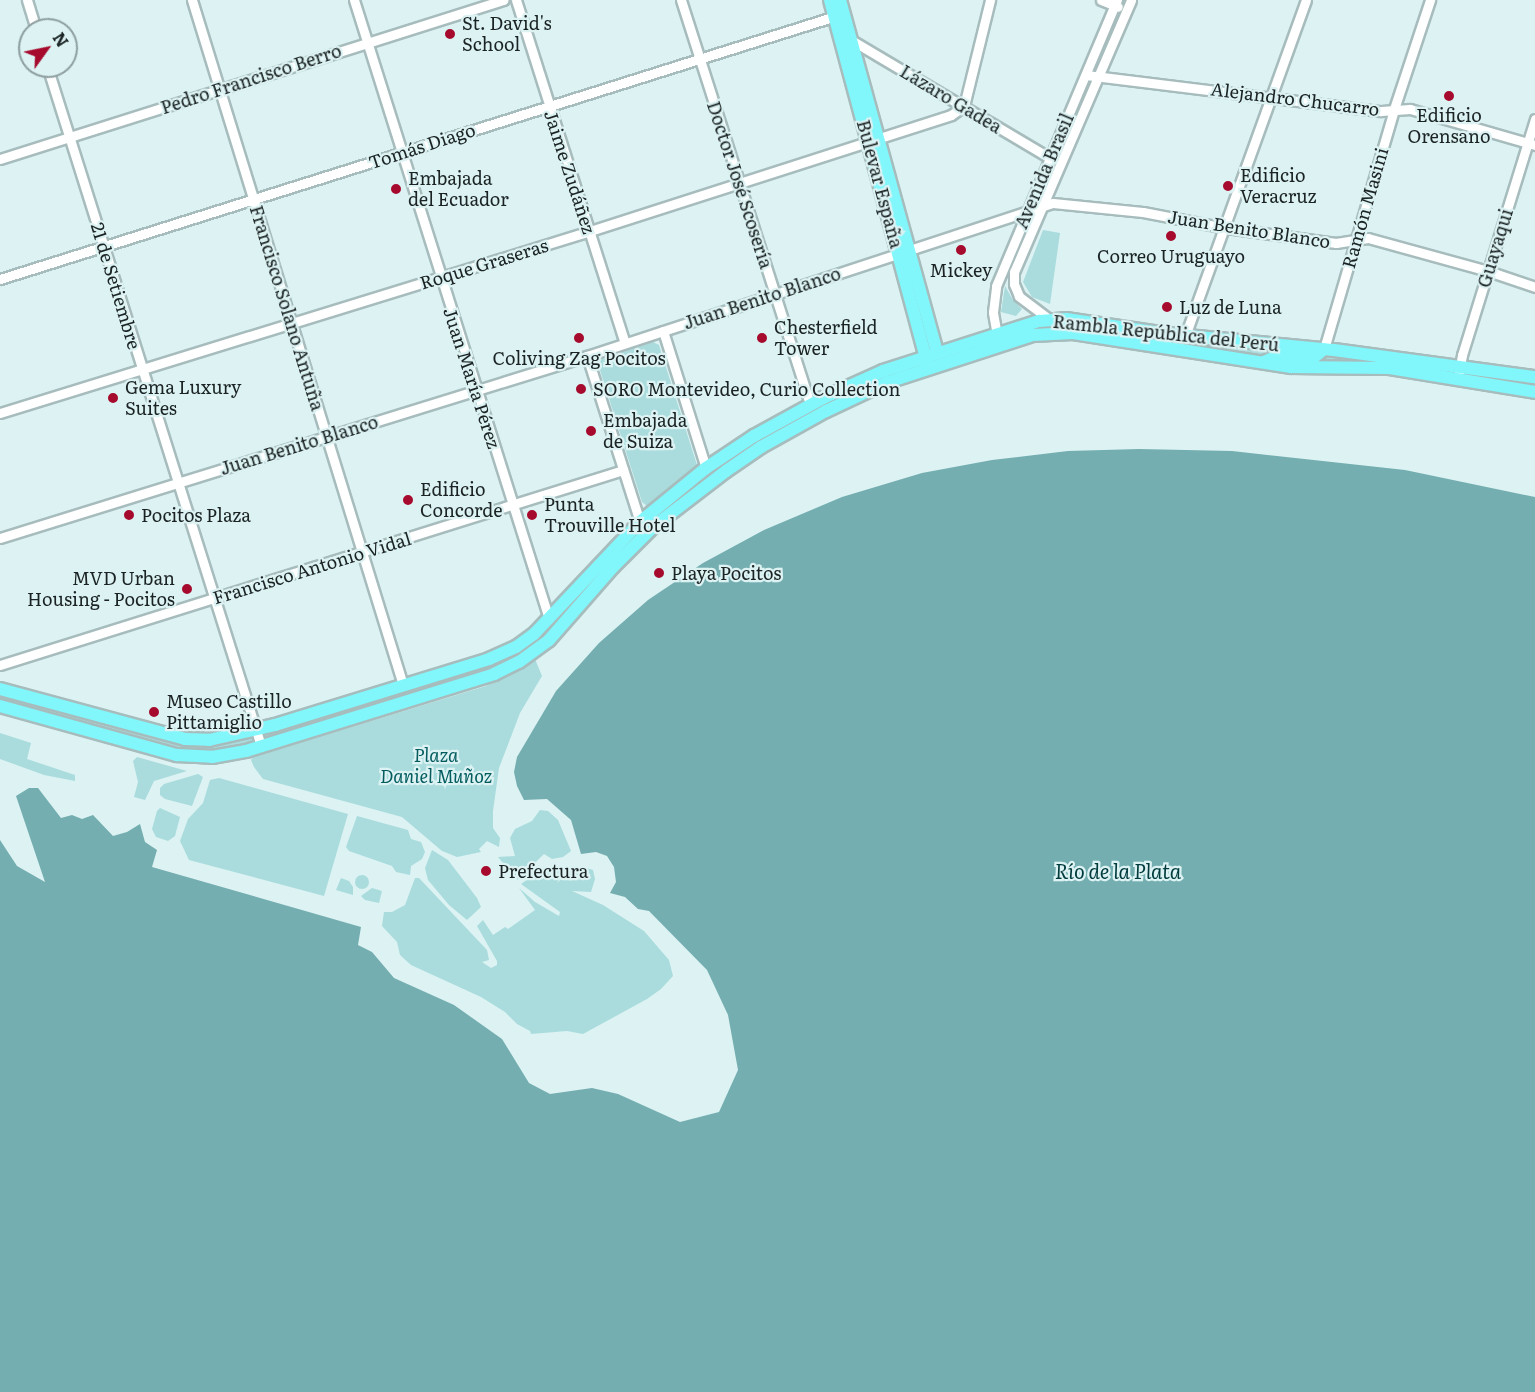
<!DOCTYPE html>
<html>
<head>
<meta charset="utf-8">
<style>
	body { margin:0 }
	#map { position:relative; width:1535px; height:1392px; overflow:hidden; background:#dcf2f3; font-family:Literata,serif }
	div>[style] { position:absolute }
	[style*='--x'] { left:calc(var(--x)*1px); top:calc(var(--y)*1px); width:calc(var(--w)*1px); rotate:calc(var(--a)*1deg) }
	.green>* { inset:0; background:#aadcdd }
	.round { border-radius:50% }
	.water>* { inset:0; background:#74aeb0 }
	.roads { filter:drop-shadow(2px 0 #a7bcbd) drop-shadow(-2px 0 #a7bcbd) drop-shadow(0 2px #a7bcbd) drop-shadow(0 -2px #a7bcbd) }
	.minor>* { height:9px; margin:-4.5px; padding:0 4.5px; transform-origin:4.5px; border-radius:4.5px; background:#fff }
	.major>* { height:12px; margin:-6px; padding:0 6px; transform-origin:6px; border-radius:6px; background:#81f7fb }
	.dots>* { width:16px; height:16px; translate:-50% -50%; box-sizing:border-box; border:3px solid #dcf2f3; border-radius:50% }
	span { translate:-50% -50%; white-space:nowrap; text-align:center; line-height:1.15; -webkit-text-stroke:4.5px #dcf2f3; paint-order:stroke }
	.poi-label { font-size:18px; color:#1b2324 }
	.left { translate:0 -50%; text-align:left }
	.right { translate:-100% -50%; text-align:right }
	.street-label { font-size:18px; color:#1b2324 }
	.park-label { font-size:18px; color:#045c5f; font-style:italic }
	.water-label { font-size:20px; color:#013b3d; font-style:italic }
	.north { position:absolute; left:18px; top:18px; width:60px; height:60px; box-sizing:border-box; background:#dcf2f3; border:2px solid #8f9fa0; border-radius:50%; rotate:57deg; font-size:16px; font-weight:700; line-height:24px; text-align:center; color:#1b2324 }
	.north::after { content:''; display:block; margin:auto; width:21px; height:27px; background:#a60b2e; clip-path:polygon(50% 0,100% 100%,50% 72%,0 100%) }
</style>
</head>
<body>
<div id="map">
	<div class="green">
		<i style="clip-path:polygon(1043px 230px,1060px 233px,1050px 304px,1032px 297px,1023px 282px)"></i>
		<i style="clip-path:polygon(1005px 286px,1013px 300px,1022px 309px,1016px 316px,1001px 312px)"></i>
		<i style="clip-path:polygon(1065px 324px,1197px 344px,1313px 354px,1257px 356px,1073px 327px,1048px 327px,1023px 332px,1039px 326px)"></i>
		<i style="clip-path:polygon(653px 342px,659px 345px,697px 465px,696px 469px,647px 506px,642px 502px,598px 364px,602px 359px)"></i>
		<i style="clip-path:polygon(1328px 355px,1389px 360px,1388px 363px,1315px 361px)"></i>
		<i style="clip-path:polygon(556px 619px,534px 645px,503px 666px,400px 698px,405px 690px,538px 638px)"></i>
		<i style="clip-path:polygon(535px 659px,542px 676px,520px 713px,499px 768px,493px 811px,493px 828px,500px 838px,499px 847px,487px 841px,479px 849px,481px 852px,457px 857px,442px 851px,402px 817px,263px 779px,254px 767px,251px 760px,253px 757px,486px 686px)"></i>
		<i style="clip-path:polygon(0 694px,175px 742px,215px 746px,253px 737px,256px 743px,229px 751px,189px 753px,0 702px)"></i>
		<i style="clip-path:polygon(390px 695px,324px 716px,299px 729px,268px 740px,265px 733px)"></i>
		<i style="clip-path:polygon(0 733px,31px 743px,27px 759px,75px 775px,75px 781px,44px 775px,0 759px)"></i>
		<i style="clip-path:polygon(137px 757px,187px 771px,154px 781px,145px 800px,134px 797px,138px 782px,133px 761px)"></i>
		<i style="clip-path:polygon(198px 774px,203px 777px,192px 806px,165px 799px,160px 795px,160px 788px,164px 784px)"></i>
		<i style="clip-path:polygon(219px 778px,348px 814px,324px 896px,189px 860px,180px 841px,188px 819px,203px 803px,210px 780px)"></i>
		<i style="clip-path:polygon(160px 808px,180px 817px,175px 836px,168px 841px,156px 837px,152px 829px,157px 811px)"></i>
		<i style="clip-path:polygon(540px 810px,548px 811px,558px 820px,571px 851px,563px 857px,552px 859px,544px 854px,517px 880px,498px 857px,515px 856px,510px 838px,515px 829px,532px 821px)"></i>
		<i style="clip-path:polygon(357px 816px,408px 830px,411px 839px,421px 842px,425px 852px,422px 859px,411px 866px,410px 875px,396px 872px,392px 866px,349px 851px,346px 847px)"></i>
		<i style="clip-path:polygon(432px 850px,448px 860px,477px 898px,481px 907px,467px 920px,449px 905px,428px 880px,425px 868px)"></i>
		<i style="clip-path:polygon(545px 867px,564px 871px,557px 883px,572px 869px,576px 871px,584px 867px,593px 870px,595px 879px,591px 892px,572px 891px,603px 905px,644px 931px,669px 960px,673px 976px,661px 989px,647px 999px,583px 1034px,567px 1031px,531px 1034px,530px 1031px,517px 1024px,505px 1012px,481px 997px,411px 965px,400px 955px,397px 942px,382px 926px,384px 912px,392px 912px,405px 905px,415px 878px,419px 878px,487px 950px,489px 960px,482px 962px,491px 968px,497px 965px,497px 961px,477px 926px,483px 920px,493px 935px,505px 927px,508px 929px,535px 910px,519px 888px,535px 902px,559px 916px,560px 912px,521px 884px)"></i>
		<i class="round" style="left:355px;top:875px;width:14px;height:14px"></i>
		<i style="clip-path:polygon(341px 878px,349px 881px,353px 887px,353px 895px,336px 890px)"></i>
		<i style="clip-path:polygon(372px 888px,382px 891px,379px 903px,365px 900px,361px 896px)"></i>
	</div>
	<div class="water">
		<i style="clip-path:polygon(1139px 449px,1232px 451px,1405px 470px,1535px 497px,1535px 1392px,0 1392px,0 840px,17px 866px,45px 882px,16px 796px,29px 788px,38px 788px,61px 818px,72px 815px,82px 819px,93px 815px,113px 836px,127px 832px,140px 824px,145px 842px,157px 850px,152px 867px,361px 927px,358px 945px,372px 952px,394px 978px,454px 1005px,502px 1039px,529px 1083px,550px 1094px,592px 1088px,618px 1094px,680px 1122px,719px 1112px,738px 1070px,728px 1015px,707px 970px,649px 911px,638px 909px,625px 897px,610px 893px,616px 882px,614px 867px,607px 856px,596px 852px,581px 854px,571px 820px,547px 799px,524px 800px,517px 786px,514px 772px,517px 757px,556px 691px,599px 643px,648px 600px,703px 563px,764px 530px,842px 497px,922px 473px,992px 460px,1068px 451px)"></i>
	</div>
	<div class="roads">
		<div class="minor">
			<i style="--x:27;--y:0;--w:31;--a:73"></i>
			<i style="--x:192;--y:0;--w:717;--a:72.88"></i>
			<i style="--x:354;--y:0;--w:649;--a:72.51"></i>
			<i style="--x:516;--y:0;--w:360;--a:72.4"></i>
			<i style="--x:681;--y:0;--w:425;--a:72.3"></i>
			<i style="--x:1101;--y:0;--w:18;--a:22"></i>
			<i style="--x:851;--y:40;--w:231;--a:30.7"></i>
			<i style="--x:47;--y:66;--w:713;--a:72.53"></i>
			<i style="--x:1086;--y:75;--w:297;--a:7"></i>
			<i style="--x:1381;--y:111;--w:29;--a:-4"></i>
			<i style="--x:1410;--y:109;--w:130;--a:16.1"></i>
			<i style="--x:0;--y:159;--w:528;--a:-17.54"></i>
			<i style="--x:0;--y:279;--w:880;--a:-17.47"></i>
			<i style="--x:1049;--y:319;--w:38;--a:-143"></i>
			<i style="--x:1019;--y:296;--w:13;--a:-113"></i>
			<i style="--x:1014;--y:284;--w:12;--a:-90"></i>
			<i style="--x:1014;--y:272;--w:296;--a:-66.7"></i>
			<i style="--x:663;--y:331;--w:144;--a:72.6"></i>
			<i style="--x:1185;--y:336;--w:357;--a:-70.2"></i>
			<i style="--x:998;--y:341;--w:29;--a:-100"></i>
			<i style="--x:993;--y:312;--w:26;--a:-83"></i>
			<i style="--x:996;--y:286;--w:311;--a:-67.1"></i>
			<i style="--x:1324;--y:349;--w:250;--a:-73.7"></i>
			<i style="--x:1394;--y:109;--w:115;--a:-71.7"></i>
			<i style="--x:587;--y:356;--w:174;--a:72.3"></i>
			<i style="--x:1459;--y:372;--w:17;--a:-80"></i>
			<i style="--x:1462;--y:355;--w:247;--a:-72.8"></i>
			<i style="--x:0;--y:413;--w:617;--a:-17.14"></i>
			<i style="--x:590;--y:231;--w:379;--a:-17.8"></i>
			<i style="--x:951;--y:115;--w:16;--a:-35"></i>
			<i style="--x:964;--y:106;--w:109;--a:-76.2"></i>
			<i style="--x:0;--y:538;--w:615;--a:-17.23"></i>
			<i style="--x:587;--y:356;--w:490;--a:-18.2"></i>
			<i style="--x:1053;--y:203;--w:90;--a:5.7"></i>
			<i style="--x:1143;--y:212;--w:85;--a:10.9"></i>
			<i style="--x:1226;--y:228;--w:111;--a:7.8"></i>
			<i style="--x:1336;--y:243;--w:32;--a:-9"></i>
			<i style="--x:1368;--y:238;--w:124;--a:15.4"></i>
			<i style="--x:1488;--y:271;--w:50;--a:18.8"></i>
			<i style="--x:0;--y:665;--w:653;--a:-17.38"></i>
		</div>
		<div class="major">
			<i style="--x:830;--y:0;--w:374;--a:75"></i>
			<i style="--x:840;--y:0;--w:365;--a:74.6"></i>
			<i style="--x:1264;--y:362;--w:14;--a:-25"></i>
			<i style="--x:1277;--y:356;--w:36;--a:3"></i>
			<i style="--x:1313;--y:358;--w:14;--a:-39"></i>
			<i style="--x:0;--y:689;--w:192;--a:15.1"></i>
			<i style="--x:185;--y:739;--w:24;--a:2"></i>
			<i style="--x:209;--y:740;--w:68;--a:-12.8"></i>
			<i style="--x:275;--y:725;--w:224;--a:-17.1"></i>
			<i style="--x:489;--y:659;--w:30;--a:-24"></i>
			<i style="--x:516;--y:647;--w:22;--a:-36"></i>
			<i style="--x:534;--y:634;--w:154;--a:-46.6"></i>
			<i style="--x:640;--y:522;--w:85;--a:-39.3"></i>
			<i style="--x:706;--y:468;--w:58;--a:-33.7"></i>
			<i style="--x:754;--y:436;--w:79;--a:-28.8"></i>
			<i style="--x:823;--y:398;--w:66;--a:-24.2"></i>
			<i style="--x:883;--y:371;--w:164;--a:-17.8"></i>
			<i style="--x:1039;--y:321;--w:27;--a:-4"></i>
			<i style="--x:1066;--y:319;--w:102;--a:8.4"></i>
			<i style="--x:1167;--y:334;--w:168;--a:5.5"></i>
			<i style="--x:1334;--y:350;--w:203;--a:7.7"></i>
			<i style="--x:0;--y:706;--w:184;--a:15.5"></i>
			<i style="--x:177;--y:755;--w:35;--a:3"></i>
			<i style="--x:212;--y:757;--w:35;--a:-10"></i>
			<i style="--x:246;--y:751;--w:260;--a:-17.2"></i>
			<i style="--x:494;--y:674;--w:28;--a:-26"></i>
			<i style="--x:519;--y:662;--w:37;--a:-36"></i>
			<i style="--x:549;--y:640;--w:97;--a:-48.8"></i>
			<i style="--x:613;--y:567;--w:57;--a:-45"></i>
			<i style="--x:653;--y:527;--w:92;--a:-37.5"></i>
			<i style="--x:726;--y:471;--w:42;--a:-34.4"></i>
			<i style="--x:761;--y:447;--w:74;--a:-29"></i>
			<i style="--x:826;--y:411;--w:68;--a:-25.1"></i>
			<i style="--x:888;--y:382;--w:152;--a:-18"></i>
			<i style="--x:1033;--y:335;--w:40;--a:-2.9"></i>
			<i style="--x:1073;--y:333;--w:221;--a:8.9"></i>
			<i style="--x:1291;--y:367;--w:98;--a:0.6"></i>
			<i style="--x:1389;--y:368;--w:148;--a:9.3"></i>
		</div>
	</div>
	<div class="dots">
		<i style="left:450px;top:34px;background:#a60b2e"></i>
		<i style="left:1449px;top:96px;background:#a60b2e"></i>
		<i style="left:1228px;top:186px;background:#a60b2e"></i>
		<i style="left:396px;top:189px;background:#a60b2e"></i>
		<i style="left:1171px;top:236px;background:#a60b2e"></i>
		<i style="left:961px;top:250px;background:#a60b2e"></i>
		<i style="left:1167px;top:307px;background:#a60b2e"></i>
		<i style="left:579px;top:338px;background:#a60b2e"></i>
		<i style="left:762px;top:338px;background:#a60b2e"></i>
		<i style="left:581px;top:389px;background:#a60b2e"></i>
		<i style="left:113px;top:398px;background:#a60b2e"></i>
		<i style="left:591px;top:431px;background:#a60b2e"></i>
		<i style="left:408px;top:500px;background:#a60b2e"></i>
		<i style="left:129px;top:515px;background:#a60b2e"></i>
		<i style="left:532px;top:515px;background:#a60b2e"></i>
		<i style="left:659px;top:573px;background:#a60b2e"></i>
		<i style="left:187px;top:589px;background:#a60b2e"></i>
		<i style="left:154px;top:712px;background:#a60b2e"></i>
		<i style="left:486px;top:871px;background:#a60b2e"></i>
	</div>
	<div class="poi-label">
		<span class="left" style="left:462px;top:34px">St. David's<br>School</span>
		<span style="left:1449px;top:126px">Edificio<br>Orensano</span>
		<span class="left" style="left:1240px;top:186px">Edificio<br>Veracruz</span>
		<span class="left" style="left:408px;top:189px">Embajada<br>del Ecuador</span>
		<span style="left:1171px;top:256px">Correo Uruguayo</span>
		<span style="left:961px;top:270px">Mickey</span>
		<span class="left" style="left:1179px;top:307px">Luz de Luna</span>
		<span class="left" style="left:774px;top:338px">Chesterfield<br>Tower</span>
		<span style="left:579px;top:358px">Coliving Zag Pocitos</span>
		<span class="left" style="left:125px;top:398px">Gema Luxury<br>Suites</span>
		<span class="left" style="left:593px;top:389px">SORO Montevideo, Curio Collection</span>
		<span class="left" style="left:603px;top:431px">Embajada<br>de Suiza</span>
		<span class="left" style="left:420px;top:500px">Edificio<br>Concorde</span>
		<span class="left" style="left:544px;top:515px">Punta<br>Trouville Hotel</span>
		<span class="left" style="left:141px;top:515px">Pocitos Plaza</span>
		<span class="left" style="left:671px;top:573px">Playa Pocitos</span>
		<span class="right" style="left:175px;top:589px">MVD Urban<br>Housing - Pocitos</span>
		<span class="left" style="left:166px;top:712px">Museo Castillo<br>Pittamiglio</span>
		<span class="left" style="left:498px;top:871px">Prefectura</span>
	</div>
	<div class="street-label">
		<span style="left:251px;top:79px;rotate:-18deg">Pedro Francisco Berro</span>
		<span style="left:951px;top:99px;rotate:31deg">Lázaro Gadea</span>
		<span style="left:1295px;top:99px;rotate:7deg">Alejandro Chucarro</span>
		<span style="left:422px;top:146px;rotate:-18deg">Tomás Diago</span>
		<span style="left:1044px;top:171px;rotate:-67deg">Avenida Brasil</span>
		<span style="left:570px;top:172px;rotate:72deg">Jaime Zudáñez</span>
		<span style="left:880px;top:184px;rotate:75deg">Bulevar España</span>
		<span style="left:740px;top:185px;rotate:72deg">Doctor José Scosería</span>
		<span style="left:1365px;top:208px;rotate:-74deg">Ramón Masini</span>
		<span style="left:1249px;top:229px;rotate:9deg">Juan Benito Blanco</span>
		<span style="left:1495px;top:248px;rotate:-73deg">Guayaqui</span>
		<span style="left:484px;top:264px;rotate:-17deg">Roque Graseras</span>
		<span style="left:116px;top:286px;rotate:73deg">21 de Setiembre</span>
		<span style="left:762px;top:298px;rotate:-18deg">Juan Benito Blanco</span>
		<span style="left:287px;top:308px;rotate:73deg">Francisco Solano Antuña</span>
		<span style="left:1166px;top:333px;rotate:6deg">Rambla República del Perú</span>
		<span style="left:472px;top:378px;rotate:72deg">Juan María Pérez</span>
		<span style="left:299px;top:445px;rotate:-17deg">Juan Benito Blanco</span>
		<span style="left:312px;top:568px;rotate:-17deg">Francisco Antonio Vidal</span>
	</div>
	<div class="park-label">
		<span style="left:436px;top:766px">Plaza<br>Daniel Muñoz</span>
	</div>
	<div class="water-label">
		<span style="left:1118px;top:870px">Río de la Plata</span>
	</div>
	<div class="north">N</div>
</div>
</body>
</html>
